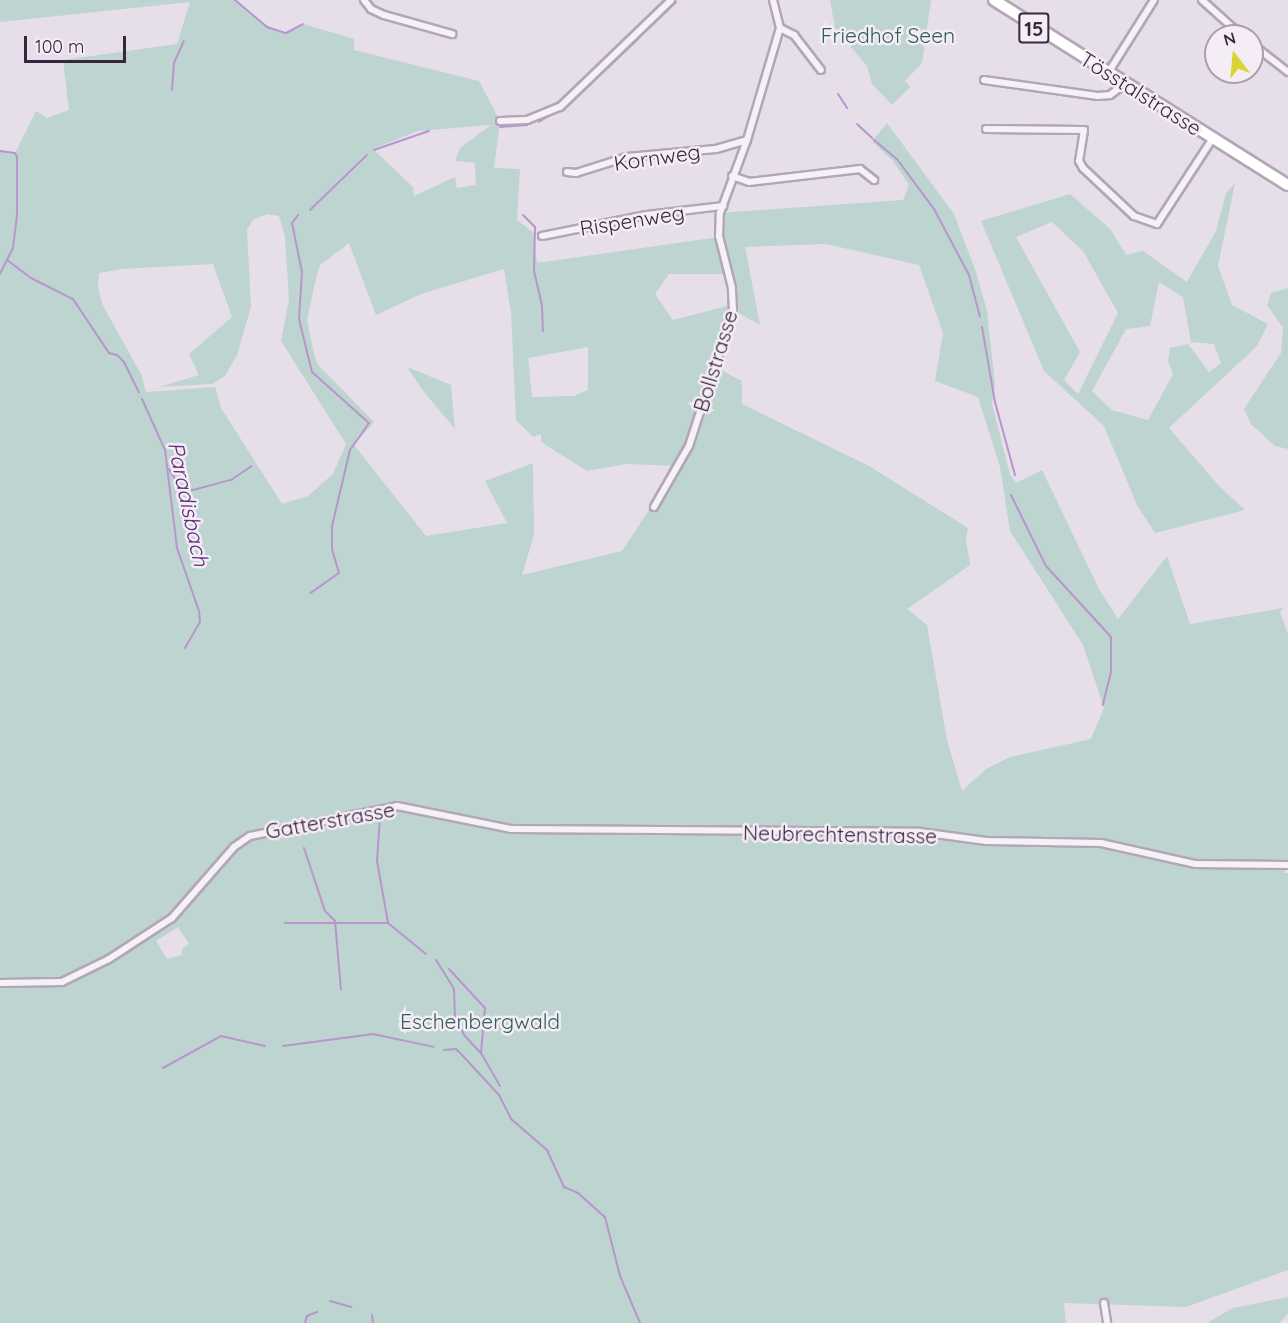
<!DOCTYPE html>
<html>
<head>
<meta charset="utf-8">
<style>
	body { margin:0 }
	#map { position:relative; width:1288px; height:1323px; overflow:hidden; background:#e6dee9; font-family:Quicksand,sans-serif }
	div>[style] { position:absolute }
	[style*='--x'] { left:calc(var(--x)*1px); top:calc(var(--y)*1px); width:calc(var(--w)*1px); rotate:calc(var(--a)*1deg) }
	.green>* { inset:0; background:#bed4d0 }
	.stream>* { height:2px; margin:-1px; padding:0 1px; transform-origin:1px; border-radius:1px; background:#b895cd }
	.roads { filter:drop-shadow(2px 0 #b2a6b7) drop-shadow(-2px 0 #b2a6b7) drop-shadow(0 2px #b2a6b7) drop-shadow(0 -2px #b2a6b7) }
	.minor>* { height:6px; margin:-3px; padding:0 3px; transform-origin:3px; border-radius:3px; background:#f5f1f7 }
	.primary>* { height:10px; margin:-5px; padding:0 5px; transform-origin:5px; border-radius:5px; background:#fff }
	span { translate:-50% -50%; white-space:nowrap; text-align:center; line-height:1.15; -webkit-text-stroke:5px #f4edf6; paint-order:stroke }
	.shield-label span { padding:2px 4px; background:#f4edf6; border:2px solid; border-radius:4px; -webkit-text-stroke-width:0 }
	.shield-label { font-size:20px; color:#3a2541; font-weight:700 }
	.park-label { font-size:21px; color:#315e5b }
	.street-label { font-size:21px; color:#3a2541 }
	.water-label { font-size:22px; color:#5f2c79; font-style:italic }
	.north { position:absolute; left:1204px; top:24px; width:60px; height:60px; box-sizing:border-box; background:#f4edf6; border:2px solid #aa9dae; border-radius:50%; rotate:344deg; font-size:16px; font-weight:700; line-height:24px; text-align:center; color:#3a2541 }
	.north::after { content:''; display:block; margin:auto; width:21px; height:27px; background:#dbd336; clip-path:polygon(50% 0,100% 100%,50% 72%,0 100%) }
	.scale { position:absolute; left:24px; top:36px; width:102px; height:27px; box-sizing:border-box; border:3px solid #3a2541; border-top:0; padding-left:8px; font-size:18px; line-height:21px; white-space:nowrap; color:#3a2541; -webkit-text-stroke:4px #f4edf6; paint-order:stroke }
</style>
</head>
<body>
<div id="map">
	<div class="green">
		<i style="clip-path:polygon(evenodd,0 0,235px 0,267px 27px,286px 33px,303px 24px,354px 39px,354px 50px,479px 81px,500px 121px,494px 168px,520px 169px,517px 220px,533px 232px,537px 263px,719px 237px,720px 213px,903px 200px,909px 185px,893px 161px,872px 141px,887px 123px,954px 214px,976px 272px,987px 311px,995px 384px,992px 404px,1010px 474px,1016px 483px,1042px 470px,1099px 589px,1118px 619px,1167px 556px,1190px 624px,1283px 608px,1280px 613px,1288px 634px,1288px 865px,1284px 873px,1288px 873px,1288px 1270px,1186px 1307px,1064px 1303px,1066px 1323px,0 1323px,0 151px,15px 153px,36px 111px,47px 118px,69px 110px,63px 60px,177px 44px,190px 2px,0 22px,0 0,491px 125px,460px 148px,455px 161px,475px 163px,476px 185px,457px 188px,455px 177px,414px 196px,413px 187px,373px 149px,418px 131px,491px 125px,0 0,267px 214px,279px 216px,285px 237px,289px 300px,281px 341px,346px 444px,333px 474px,308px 496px,282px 504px,221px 408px,215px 387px,146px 392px,141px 374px,102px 304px,98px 286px,99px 273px,121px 269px,213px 264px,232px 317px,189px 354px,199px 375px,159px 387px,212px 384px,225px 376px,237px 355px,251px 307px,247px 230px,253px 220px,267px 214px,0 0,719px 240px,732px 288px,733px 310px,760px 325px,745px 247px,826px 244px,919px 265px,943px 333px,935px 381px,978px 397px,1000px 467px,1010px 531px,1083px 645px,1104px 708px,1091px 739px,1010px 757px,986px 769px,962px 791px,947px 740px,927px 625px,907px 609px,970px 565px,966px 540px,968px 528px,869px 466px,742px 404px,742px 381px,713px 366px,731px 305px,673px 320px,655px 294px,669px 274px,725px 274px,719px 240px,0 0,349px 243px,376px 315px,421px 294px,504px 269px,511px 313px,516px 420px,533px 437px,541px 434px,541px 442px,587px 471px,626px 464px,678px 466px,622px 551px,522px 575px,534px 535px,533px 463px,485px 481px,507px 523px,426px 536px,354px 445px,374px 422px,318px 365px,314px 354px,307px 320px,316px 278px,320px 265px,349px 243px,0 0,588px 347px,588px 390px,574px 396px,532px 397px,528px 358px,588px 347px,0 0,178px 927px,189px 944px,182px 949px,182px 955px,167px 959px,156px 941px,178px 927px)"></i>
		<i style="clip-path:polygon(830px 0,931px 0,922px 63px,905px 81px,910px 87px,892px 105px,872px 84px,867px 66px,835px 28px)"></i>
		<i style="clip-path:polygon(evenodd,1235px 183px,1218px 266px,1232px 305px,1268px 324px,1257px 346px,1169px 428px,1220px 487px,1245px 510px,1155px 533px,1137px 505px,1104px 426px,1044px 371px,981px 221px,1070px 194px,1110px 229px,1126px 255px,1143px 251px,1187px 282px,1216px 231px,1226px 193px,1235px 183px,1052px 222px,1083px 251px,1118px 313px,1078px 394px,1064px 380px,1080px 352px,1016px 237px,1052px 222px,1235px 183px,1159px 282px,1183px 297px,1191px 342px,1214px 344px,1221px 363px,1209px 372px,1188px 344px,1170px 348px,1168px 361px,1173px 374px,1148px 420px,1112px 410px,1092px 391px,1126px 329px,1150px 326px,1159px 282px)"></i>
		<i style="clip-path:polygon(1288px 288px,1288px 449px,1275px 446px,1251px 424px,1244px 409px,1281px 353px,1283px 328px,1267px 305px,1271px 293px)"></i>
		<i style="clip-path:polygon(407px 367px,451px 385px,455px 429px,424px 392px)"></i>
		<i style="clip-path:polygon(1288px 1297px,1288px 1314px,1279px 1323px,1207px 1323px,1233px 1308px)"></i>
	</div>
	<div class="stream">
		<i style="--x:235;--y:0;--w:42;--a:40.2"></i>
		<i style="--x:267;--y:27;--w:20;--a:18"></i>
		<i style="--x:286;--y:33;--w:19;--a:-28"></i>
		<i style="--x:650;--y:27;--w:36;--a:-44"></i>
		<i style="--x:172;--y:90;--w:27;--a:-86"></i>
		<i style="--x:174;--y:63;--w:24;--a:-66"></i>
		<i style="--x:582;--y:92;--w:80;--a:-43.5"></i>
		<i style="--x:838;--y:94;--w:17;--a:57"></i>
		<i style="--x:539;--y:122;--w:41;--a:-32.2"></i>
		<i style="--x:857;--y:124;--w:21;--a:43"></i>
		<i style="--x:500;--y:127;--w:27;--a:-4"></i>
		<i style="--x:874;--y:140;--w:30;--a:40"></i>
		<i style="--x:897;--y:159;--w:62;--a:53.5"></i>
		<i style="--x:934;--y:209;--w:75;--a:62.1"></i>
		<i style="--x:969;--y:275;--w:43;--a:75.3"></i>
		<i style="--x:374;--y:150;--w:58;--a:-19.1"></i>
		<i style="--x:0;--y:151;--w:15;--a:8"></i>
		<i style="--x:15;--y:153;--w:4;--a:63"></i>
		<i style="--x:17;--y:157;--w:58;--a:90"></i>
		<i style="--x:17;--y:215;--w:33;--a:97"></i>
		<i style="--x:13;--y:248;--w:29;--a:117"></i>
		<i style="--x:310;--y:210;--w:79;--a:-44"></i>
		<i style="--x:298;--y:215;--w:10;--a:127"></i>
		<i style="--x:292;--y:223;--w:50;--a:78.5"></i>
		<i style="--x:302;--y:272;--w:47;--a:93.7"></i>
		<i style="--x:299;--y:319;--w:55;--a:76.2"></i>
		<i style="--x:312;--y:372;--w:76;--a:41.8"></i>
		<i style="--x:369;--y:423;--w:33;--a:125"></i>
		<i style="--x:350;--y:450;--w:78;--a:103.3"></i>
		<i style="--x:332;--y:526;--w:23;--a:90"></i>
		<i style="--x:332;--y:549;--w:25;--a:74"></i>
		<i style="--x:339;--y:573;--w:35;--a:145"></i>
		<i style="--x:523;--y:215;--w:17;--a:45"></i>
		<i style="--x:535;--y:227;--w:44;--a:91.3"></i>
		<i style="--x:534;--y:271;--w:36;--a:77"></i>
		<i style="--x:542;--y:306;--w:25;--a:88"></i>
		<i style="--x:7;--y:260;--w:30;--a:37"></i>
		<i style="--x:31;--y:278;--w:47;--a:26.6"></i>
		<i style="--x:73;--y:299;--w:65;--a:56.3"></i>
		<i style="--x:109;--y:353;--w:8;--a:14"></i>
		<i style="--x:117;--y:355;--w:10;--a:45"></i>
		<i style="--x:124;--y:362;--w:34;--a:64"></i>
		<i style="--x:982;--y:327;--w:76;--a:80.2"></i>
		<i style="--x:995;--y:402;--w:76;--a:74.7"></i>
		<i style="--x:142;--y:399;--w:56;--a:65.7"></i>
		<i style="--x:165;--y:450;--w:99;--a:83"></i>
		<i style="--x:177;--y:548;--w:67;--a:70.8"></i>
		<i style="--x:199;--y:611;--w:11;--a:85"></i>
		<i style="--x:200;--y:622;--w:30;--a:120"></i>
		<i style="--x:169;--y:469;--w:19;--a:58"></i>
		<i style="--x:179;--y:485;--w:15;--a:20"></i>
		<i style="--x:193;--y:490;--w:39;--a:-15"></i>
		<i style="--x:231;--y:480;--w:25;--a:-34"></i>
		<i style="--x:1011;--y:495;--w:79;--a:63.8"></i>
		<i style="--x:1046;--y:566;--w:96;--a:47.5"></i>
		<i style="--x:1111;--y:637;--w:35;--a:90"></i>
		<i style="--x:1111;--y:672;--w:34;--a:104"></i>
		<i style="--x:380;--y:816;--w:45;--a:93.8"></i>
		<i style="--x:377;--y:861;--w:63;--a:79.9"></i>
		<i style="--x:304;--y:848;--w:66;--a:71.6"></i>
		<i style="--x:325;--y:911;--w:14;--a:45"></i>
		<i style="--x:335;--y:921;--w:69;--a:85"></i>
		<i style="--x:285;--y:923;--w:103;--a:0"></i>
		<i style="--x:388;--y:923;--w:49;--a:39.2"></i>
		<i style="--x:436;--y:960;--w:34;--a:58"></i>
		<i style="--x:454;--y:989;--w:28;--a:88"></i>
		<i style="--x:455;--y:1017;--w:20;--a:63"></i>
		<i style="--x:464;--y:1035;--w:25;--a:47"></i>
		<i style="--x:449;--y:969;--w:53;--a:47.3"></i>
		<i style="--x:485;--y:1008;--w:45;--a:95.1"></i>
		<i style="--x:481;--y:1053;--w:38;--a:60"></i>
		<i style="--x:283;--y:1046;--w:91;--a:-7.6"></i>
		<i style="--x:373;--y:1034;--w:62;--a:12"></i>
		<i style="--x:444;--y:1050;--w:12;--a:-5"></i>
		<i style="--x:456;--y:1049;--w:8;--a:45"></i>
		<i style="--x:462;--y:1055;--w:54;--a:47.2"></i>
		<i style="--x:499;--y:1095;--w:27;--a:63"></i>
		<i style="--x:511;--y:1119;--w:48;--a:40.7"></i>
		<i style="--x:547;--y:1150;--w:41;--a:65.3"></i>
		<i style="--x:564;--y:1187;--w:15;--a:23"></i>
		<i style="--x:578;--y:1193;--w:36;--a:42"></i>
		<i style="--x:605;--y:1217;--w:61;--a:75.7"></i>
		<i style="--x:620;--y:1276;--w:51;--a:66.9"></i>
		<i style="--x:163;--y:1068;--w:66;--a:-28.9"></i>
		<i style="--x:221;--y:1036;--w:45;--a:12.8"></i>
		<i style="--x:330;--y:1301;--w:22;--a:16"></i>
		<i style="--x:372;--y:1315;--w:8;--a:83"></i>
		<i style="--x:305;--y:1323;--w:7;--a:-74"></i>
		<i style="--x:307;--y:1316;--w:11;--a:-22"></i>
	</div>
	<div class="roads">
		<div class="minor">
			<i style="--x:364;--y:0;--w:11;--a:52"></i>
			<i style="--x:371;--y:9;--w:14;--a:25"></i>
			<i style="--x:384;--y:15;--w:71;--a:15.6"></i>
			<i style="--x:1202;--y:0;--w:54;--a:42"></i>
			<i style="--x:780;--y:28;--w:16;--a:27"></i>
			<i style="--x:794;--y:35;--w:44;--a:52.4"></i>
			<i style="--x:1252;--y:44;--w:46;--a:37.9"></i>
			<i style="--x:1108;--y:73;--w:86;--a:-57.8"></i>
			<i style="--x:984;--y:80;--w:115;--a:8"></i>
			<i style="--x:1098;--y:96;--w:12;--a:-5"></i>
			<i style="--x:1110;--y:95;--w:20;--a:-37"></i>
			<i style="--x:500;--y:121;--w:27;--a:-2"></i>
			<i style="--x:527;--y:120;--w:35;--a:-22"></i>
			<i style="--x:560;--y:107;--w:154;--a:-43.9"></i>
			<i style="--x:986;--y:129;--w:98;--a:0.6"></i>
			<i style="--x:1084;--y:130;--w:31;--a:99"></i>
			<i style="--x:1079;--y:161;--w:8;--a:60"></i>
			<i style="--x:1083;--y:168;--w:70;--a:43.3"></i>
			<i style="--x:1134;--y:216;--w:24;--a:19"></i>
			<i style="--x:1157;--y:224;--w:103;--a:-56.9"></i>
			<i style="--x:567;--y:172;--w:9;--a:6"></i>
			<i style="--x:576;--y:173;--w:53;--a:-17.4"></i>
			<i style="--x:627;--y:157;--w:89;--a:-5.1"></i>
			<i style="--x:716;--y:149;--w:32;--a:-16"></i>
			<i style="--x:732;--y:176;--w:18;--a:19"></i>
			<i style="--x:749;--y:182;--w:112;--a:-6.7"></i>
			<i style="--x:860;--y:169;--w:18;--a:38"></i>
			<i style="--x:542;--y:236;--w:107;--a:-11.3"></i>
			<i style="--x:647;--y:215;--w:77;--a:-6.8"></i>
			<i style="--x:654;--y:507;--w:70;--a:-60.2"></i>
			<i style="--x:689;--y:446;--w:143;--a:-72.1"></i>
			<i style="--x:733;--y:310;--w:22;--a:-93"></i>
			<i style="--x:732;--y:288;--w:54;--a:-104"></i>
			<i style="--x:719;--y:236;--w:23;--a:-88"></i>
			<i style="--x:720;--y:213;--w:78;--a:-69.7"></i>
			<i style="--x:747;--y:140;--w:117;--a:-73.6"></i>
			<i style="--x:780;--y:28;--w:29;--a:-104"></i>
			<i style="--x:0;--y:983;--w:62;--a:-0.9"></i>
			<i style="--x:62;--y:982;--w:52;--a:-26.1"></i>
			<i style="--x:109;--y:959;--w:75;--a:-33.1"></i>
			<i style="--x:172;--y:918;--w:94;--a:-48.9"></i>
			<i style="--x:234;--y:847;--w:19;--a:-35"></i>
			<i style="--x:250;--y:836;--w:150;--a:-11.5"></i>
			<i style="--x:397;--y:806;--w:116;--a:11.4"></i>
			<i style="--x:511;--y:829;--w:409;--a:0.4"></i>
			<i style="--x:920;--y:832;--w:67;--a:7.8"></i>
			<i style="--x:986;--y:841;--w:115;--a:1"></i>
			<i style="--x:1101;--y:843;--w:96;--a:12.6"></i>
			<i style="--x:1195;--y:864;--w:93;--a:0.6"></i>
			<i style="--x:1104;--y:1303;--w:20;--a:81"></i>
		</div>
		<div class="primary">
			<i style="--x:994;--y:0;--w:347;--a:32.2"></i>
		</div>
	</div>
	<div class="shield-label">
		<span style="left:1034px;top:28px">15</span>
	</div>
	<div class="park-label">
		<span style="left:888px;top:35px">Friedhof Seen</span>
		<span style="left:480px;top:1021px">Eschenbergwald</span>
	</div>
	<div class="street-label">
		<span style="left:1141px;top:93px;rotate:32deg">Tösstalstrasse</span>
		<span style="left:657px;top:157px;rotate:-8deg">Kornweg</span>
		<span style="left:632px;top:220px;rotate:-9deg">Rispenweg</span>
		<span style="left:715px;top:361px;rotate:-73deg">Bollstrasse</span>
		<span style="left:330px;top:820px;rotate:-10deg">Gatterstrasse</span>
		<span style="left:840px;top:834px;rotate:1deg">Neubrechtenstrasse</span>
	</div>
	<div class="water-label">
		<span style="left:188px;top:504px;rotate:78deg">Paradisbach</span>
	</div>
	<div class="north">N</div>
	<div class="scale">100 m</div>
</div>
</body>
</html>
